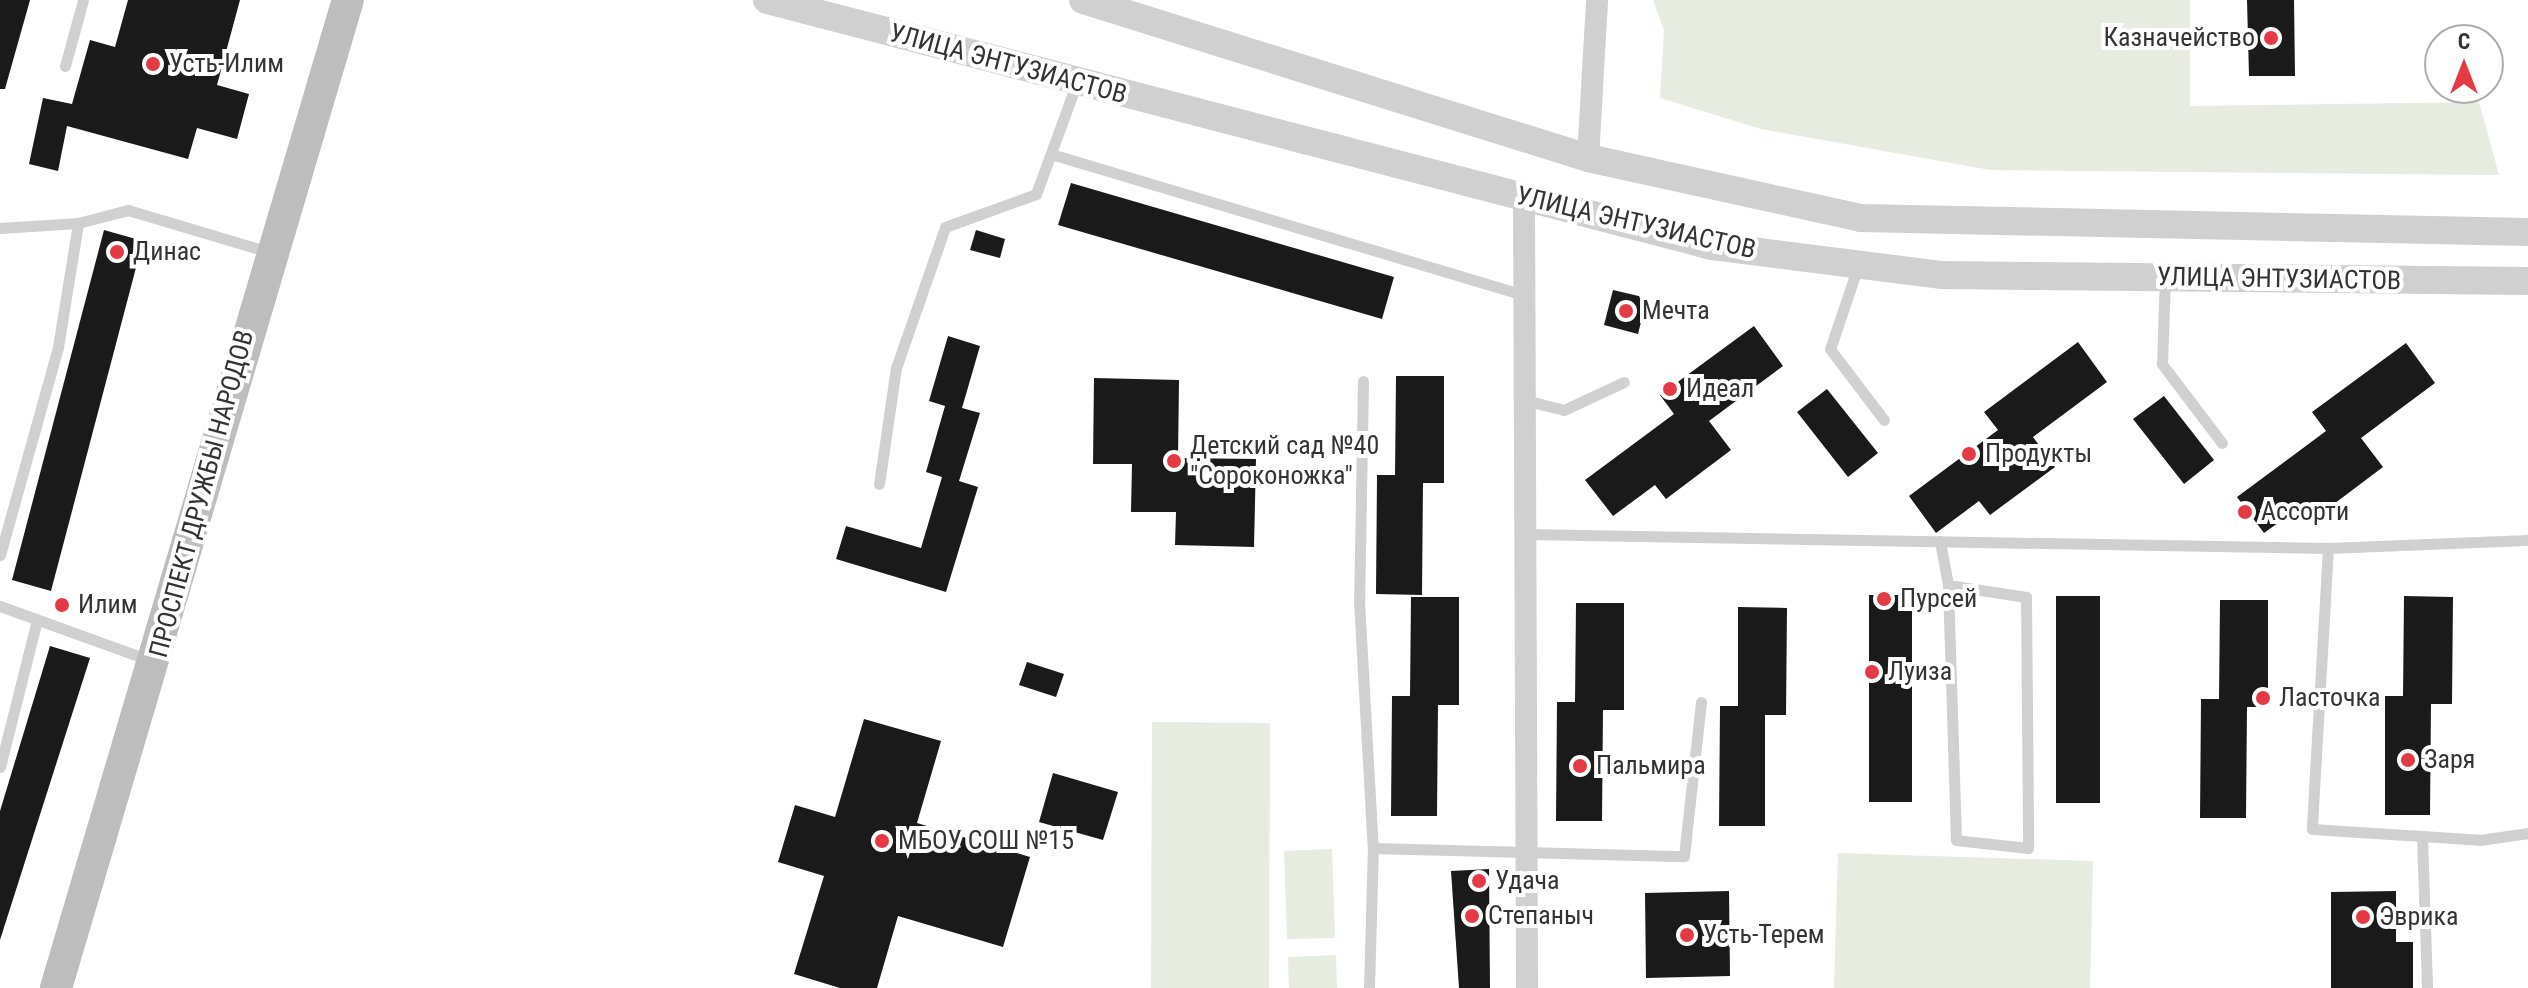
<!DOCTYPE html>
<html>
<head>
<meta charset="utf-8">
<style>
	body { margin:0 }
	#map { position:relative; width:2528px; height:988px; overflow:hidden; background:#fff; font-family:"Roboto Condensed",sans-serif }
	div>[style] { position:absolute }
	[style*='--x'] { left:calc(var(--x)*1px); top:calc(var(--y)*1px); width:calc(var(--w)*1px); rotate:calc(var(--a)*1deg) }
	.green>* { inset:0; background:#e6ecdf }
	.building>* { inset:0; background:#1a1a1a }
	.service>* { height:11px; margin:-5.5px; padding:0 5.5px; transform-origin:5.5px; border-radius:5.5px; background:#d0d0d0 }
	.minor>* { height:22px; margin:-11px; padding:0 11px; transform-origin:11px; border-radius:11px; background:#d0d0d0 }
	.tertiary>* { height:28px; margin:-14px; padding:0 14px; transform-origin:14px; border-radius:14px; background:#d0d0d0 }
	.secondary>* { height:32px; margin:-16px; padding:0 16px; transform-origin:16px; border-radius:16px; background:#bdbdbd }
	.dots>* { width:22px; height:22px; translate:-50% -50%; box-sizing:border-box; border:4px solid #fff; border-radius:50% }
	span { translate:-50% -50%; white-space:nowrap; text-align:center; line-height:1.15; -webkit-text-stroke:8px #fff; paint-order:stroke }
	.poi-label { font-size:26px; color:#333 }
	.right { translate:-100% -50%; text-align:right }
	.left { translate:0 -50%; text-align:left }
	.street-label { font-size:26px; color:#333 }
	.north { position:absolute; left:2424px; top:24px; width:80px; height:80px; box-sizing:border-box; background:#fff; border:2px solid #adadad; border-radius:50%; rotate:0deg; font-size:22px; font-weight:700; line-height:32px; text-align:center; color:#333 }
	.north::after { content:''; display:block; margin:auto; width:28px; height:36px; background:#e63946; clip-path:polygon(50% 0,100% 100%,50% 72%,0 100%) }
</style>
</head>
<body>
<div id="map">
	<div class="green">
		<i style="clip-path:polygon(1653px 0,2190px 0,2190px 106px,2479px 102px,2499px 175px,1990px 170px,1761px 129px,1660px 98px,1664px 30px)"></i>
		<i style="clip-path:polygon(1152px 722px,1270px 723px,1269px 988px,1151px 988px)"></i>
		<i style="clip-path:polygon(1332px 849px,1335px 938px,1287px 939px,1284px 851px)"></i>
		<i style="clip-path:polygon(1838px 853px,2093px 861px,2090px 988px,1834px 988px)"></i>
		<i style="clip-path:polygon(1336px 955px,1337px 988px,1289px 988px,1288px 957px)"></i>
	</div>
	<div class="building">
		<i style="clip-path:polygon(0 0,30px 0,5px 89px,0 89px)"></i>
		<i style="clip-path:polygon(128px 0,240px 0,217px 85px,249px 94px,237px 139px,197px 128px,188px 159px,67px 126px,58px 171px,29px 164px,43px 98px,72px 104px,90px 40px,115px 47px)"></i>
		<i style="clip-path:polygon(2247px 0,2294px 0,2295px 76px,2249px 76px)"></i>
		<i style="clip-path:polygon(1071px 183px,1394px 277px,1382px 319px,1058px 225px)"></i>
		<i style="clip-path:polygon(104px 230px,143px 241px,51px 591px,12px 580px)"></i>
		<i style="clip-path:polygon(976px 230px,1005px 239px,1000px 258px,970px 250px)"></i>
		<i style="clip-path:polygon(1613px 290px,1647px 298px,1638px 334px,1604px 325px)"></i>
		<i style="clip-path:polygon(1754px 326px,1783px 366px,1709px 421px,1731px 450px,1666px 499px,1655px 485px,1613px 516px,1585px 480px,1674px 414px,1660px 395px)"></i>
		<i style="clip-path:polygon(948px 336px,980px 346px,962px 408px,980px 413px,959px 481px,978px 487px,946px 592px,836px 559px,846px 526px,921px 548px,942px 477px,926px 472px,945px 406px,929px 401px)"></i>
		<i style="clip-path:polygon(2078px 342px,2107px 382px,2033px 437px,2055px 467px,1990px 515px,1979px 501px,1936px 533px,1909px 496px,1998px 430px,1984px 412px)"></i>
		<i style="clip-path:polygon(2406px 343px,2435px 383px,2361px 438px,2383px 467px,2318px 516px,2307px 502px,2264px 533px,2237px 497px,2326px 431px,2312px 412px)"></i>
		<i style="clip-path:polygon(1396px 376px,1444px 376px,1444px 483px,1423px 483px,1422px 595px,1376px 594px,1377px 475px,1395px 475px)"></i>
		<i style="clip-path:polygon(1094px 378px,1179px 380px,1178px 458px,1256px 459px,1254px 547px,1175px 545px,1176px 512px,1131px 512px,1132px 464px,1093px 464px)"></i>
		<i style="clip-path:polygon(1827px 389px,1878px 453px,1848px 477px,1797px 412px)"></i>
		<i style="clip-path:polygon(2164px 396px,2214px 460px,2184px 484px,2133px 419px)"></i>
		<i style="clip-path:polygon(1869px 595px,1912px 595px,1912px 802px,1869px 802px)"></i>
		<i style="clip-path:polygon(2056px 596px,2100px 596px,2100px 803px,2056px 803px)"></i>
		<i style="clip-path:polygon(2404px 596px,2453px 597px,2452px 704px,2431px 704px,2430px 815px,2385px 815px,2385px 696px,2403px 696px)"></i>
		<i style="clip-path:polygon(1411px 597px,1459px 597px,1459px 705px,1438px 705px,1437px 816px,1391px 816px,1392px 696px,1410px 696px)"></i>
		<i style="clip-path:polygon(2220px 600px,2268px 600px,2268px 707px,2247px 707px,2246px 818px,2200px 818px,2201px 699px,2219px 699px)"></i>
		<i style="clip-path:polygon(1576px 603px,1624px 603px,1624px 710px,1603px 710px,1602px 821px,1556px 821px,1557px 702px,1575px 702px)"></i>
		<i style="clip-path:polygon(1738px 607px,1787px 608px,1786px 715px,1765px 715px,1765px 826px,1719px 826px,1720px 706px,1738px 706px)"></i>
		<i style="clip-path:polygon(50px 646px,90px 658px,0 940px,0 811px)"></i>
		<i style="clip-path:polygon(1027px 662px,1064px 674px,1056px 697px,1019px 685px)"></i>
		<i style="clip-path:polygon(864px 719px,941px 741px,917px 823px,1030px 857px,1003px 947px,898px 916px,877px 988px,840px 988px,794px 974px,824px 876px,778px 862px,795px 805px,835px 817px)"></i>
		<i style="clip-path:polygon(1053px 773px,1118px 792px,1103px 840px,1039px 822px)"></i>
		<i style="clip-path:polygon(1489px 869px,1490px 988px,1459px 988px,1451px 871px)"></i>
		<i style="clip-path:polygon(1729px 891px,1730px 976px,1646px 978px,1645px 893px)"></i>
		<i style="clip-path:polygon(2396px 891px,2396px 942px,2413px 942px,2413px 988px,2331px 988px,2331px 892px)"></i>
	</div>
	<div class="service">
		<i style="--x:65;--y:66;--w:68;--a:-74.7"></i>
		<i style="--x:1051;--y:154;--w:494;--a:16.6"></i>
		<i style="--x:0;--y:228;--w:78;--a:-3.7"></i>
		<i style="--x:78;--y:223;--w:52;--a:-14.6"></i>
		<i style="--x:128;--y:210;--w:147;--a:16.6"></i>
		<i style="--x:1857;--y:269;--w:84;--a:108.6"></i>
		<i style="--x:1830;--y:349;--w:89;--a:52.7"></i>
		<i style="--x:2165;--y:278;--w:86;--a:92"></i>
		<i style="--x:2162;--y:364;--w:99;--a:52.8"></i>
		<i style="--x:1363;--y:381;--w:220;--a:91"></i>
		<i style="--x:1359;--y:601;--w:247;--a:86.8"></i>
		<i style="--x:1373;--y:848;--w:311;--a:1.5"></i>
		<i style="--x:1684;--y:856;--w:155;--a:-83.7"></i>
		<i style="--x:1524;--y:400;--w:41;--a:14"></i>
		<i style="--x:1564;--y:410;--w:66;--a:-25"></i>
		<i style="--x:879;--y:484;--w:117;--a:-81.7"></i>
		<i style="--x:896;--y:368;--w:149;--a:-70.8"></i>
		<i style="--x:945;--y:227;--w:97;--a:-19.9"></i>
		<i style="--x:1036;--y:194;--w:119;--a:-69.9"></i>
		<i style="--x:1525;--y:534;--w:803;--a:1"></i>
		<i style="--x:2328;--y:548;--w:281;--a:93.3"></i>
		<i style="--x:2312;--y:829;--w:168;--a:3.7"></i>
		<i style="--x:2480;--y:840;--w:49;--a:-8.3"></i>
		<i style="--x:1940;--y:541;--w:45;--a:79.7"></i>
		<i style="--x:1948;--y:585;--w:79;--a:8.7"></i>
		<i style="--x:2026;--y:597;--w:251;--a:89.5"></i>
		<i style="--x:2028;--y:848;--w:72;--a:-173.7"></i>
		<i style="--x:1956;--y:840;--w:255;--a:-91.8"></i>
		<i style="--x:2328;--y:548;--w:200;--a:-2.3"></i>
		<i style="--x:0;--y:555;--w:216;--a:-74.4"></i>
		<i style="--x:58;--y:347;--w:126;--a:-80.8"></i>
		<i style="--x:0;--y:606;--w:162;--a:19.9"></i>
		<i style="--x:0;--y:767;--w:152;--a:-75.9"></i>
		<i style="--x:2422;--y:836;--w:152;--a:88.1"></i>
		<i style="--x:1369;--y:988;--w:140;--a:-88.4"></i>
	</div>
	<div class="minor">
		<i style="--x:1588;--y:158;--w:158;--a:-86.7"></i>
		<i style="--x:1524;--y:197;--w:791;--a:89.78"></i>
	</div>
	<div class="tertiary">
		<i style="--x:767;--y:0;--w:976;--a:14.59"></i>
		<i style="--x:1712;--y:246;--w:232;--a:7.2"></i>
		<i style="--x:1942;--y:275;--w:586;--a:0.59"></i>
		<i style="--x:1083;--y:0;--w:529;--a:17.37"></i>
		<i style="--x:1588;--y:158;--w:280;--a:12.4"></i>
		<i style="--x:1861;--y:218;--w:667;--a:1.2"></i>
	</div>
	<div class="secondary">
		<i style="--x:56;--y:988;--w:1030;--a:-73.54"></i>
	</div>
	<div class="dots">
		<i style="left:2271px;top:38px;background:#e63946"></i>
		<i style="left:153px;top:64px;background:#e63946"></i>
		<i style="left:117px;top:252px;background:#e63946"></i>
		<i style="left:1626px;top:311px;background:#e63946"></i>
		<i style="left:1670px;top:389px;background:#e63946"></i>
		<i style="left:1969px;top:454px;background:#e63946"></i>
		<i style="left:1174px;top:461px;background:#e63946"></i>
		<i style="left:2245px;top:512px;background:#e63946"></i>
		<i style="left:1884px;top:599px;background:#e63946"></i>
		<i style="left:62px;top:605px;background:#e63946"></i>
		<i style="left:1872px;top:672px;background:#e63946"></i>
		<i style="left:2263px;top:698px;background:#e63946"></i>
		<i style="left:2408px;top:760px;background:#e63946"></i>
		<i style="left:1580px;top:766px;background:#e63946"></i>
		<i style="left:882px;top:841px;background:#e63946"></i>
		<i style="left:1479px;top:881px;background:#e63946"></i>
		<i style="left:1472px;top:916px;background:#e63946"></i>
		<i style="left:2363px;top:917px;background:#e63946"></i>
		<i style="left:1687px;top:935px;background:#e63946"></i>
	</div>
	<div class="poi-label">
		<span class="right" style="left:2255px;top:38px">Казначейство</span>
		<span class="left" style="left:169px;top:64px">Усть-Илим</span>
		<span class="left" style="left:133px;top:252px">Динас</span>
		<span class="left" style="left:1642px;top:311px">Мечта</span>
		<span class="left" style="left:1686px;top:389px">Идеал</span>
		<span class="left" style="left:1190px;top:461px">Детский сад №40<br>"Сороконожка"</span>
		<span class="left" style="left:1985px;top:454px">Продукты</span>
		<span class="left" style="left:2261px;top:512px">Ассорти</span>
		<span class="left" style="left:1900px;top:599px">Пурсей</span>
		<span class="left" style="left:78px;top:605px">Илим</span>
		<span class="left" style="left:1888px;top:672px">Луиза</span>
		<span class="left" style="left:2279px;top:698px">Ласточка</span>
		<span class="left" style="left:2424px;top:760px">Заря</span>
		<span class="left" style="left:1596px;top:766px">Пальмира</span>
		<span class="left" style="left:898px;top:841px">МБОУ СОШ №15</span>
		<span class="left" style="left:1495px;top:881px">Удача</span>
		<span class="left" style="left:1488px;top:916px">Степаныч</span>
		<span class="left" style="left:2379px;top:917px">Эврика</span>
		<span class="left" style="left:1703px;top:935px">Усть-Терем</span>
	</div>
	<div class="street-label">
		<span style="left:1008px;top:64px;rotate:15deg">УЛИЦА ЭНТУЗИАСТОВ</span>
		<span style="left:1636px;top:223px;rotate:13deg">УЛИЦА ЭНТУЗИАСТОВ</span>
		<span style="left:2279px;top:279px;rotate:1deg">УЛИЦА ЭНТУЗИАСТОВ</span>
		<span style="left:202px;top:494px;rotate:-75deg">ПРОСПЕКТ ДРУЖБЫ НАРОДОВ</span>
	</div>
	<div class="north">С</div>
</div>
</body>
</html>
